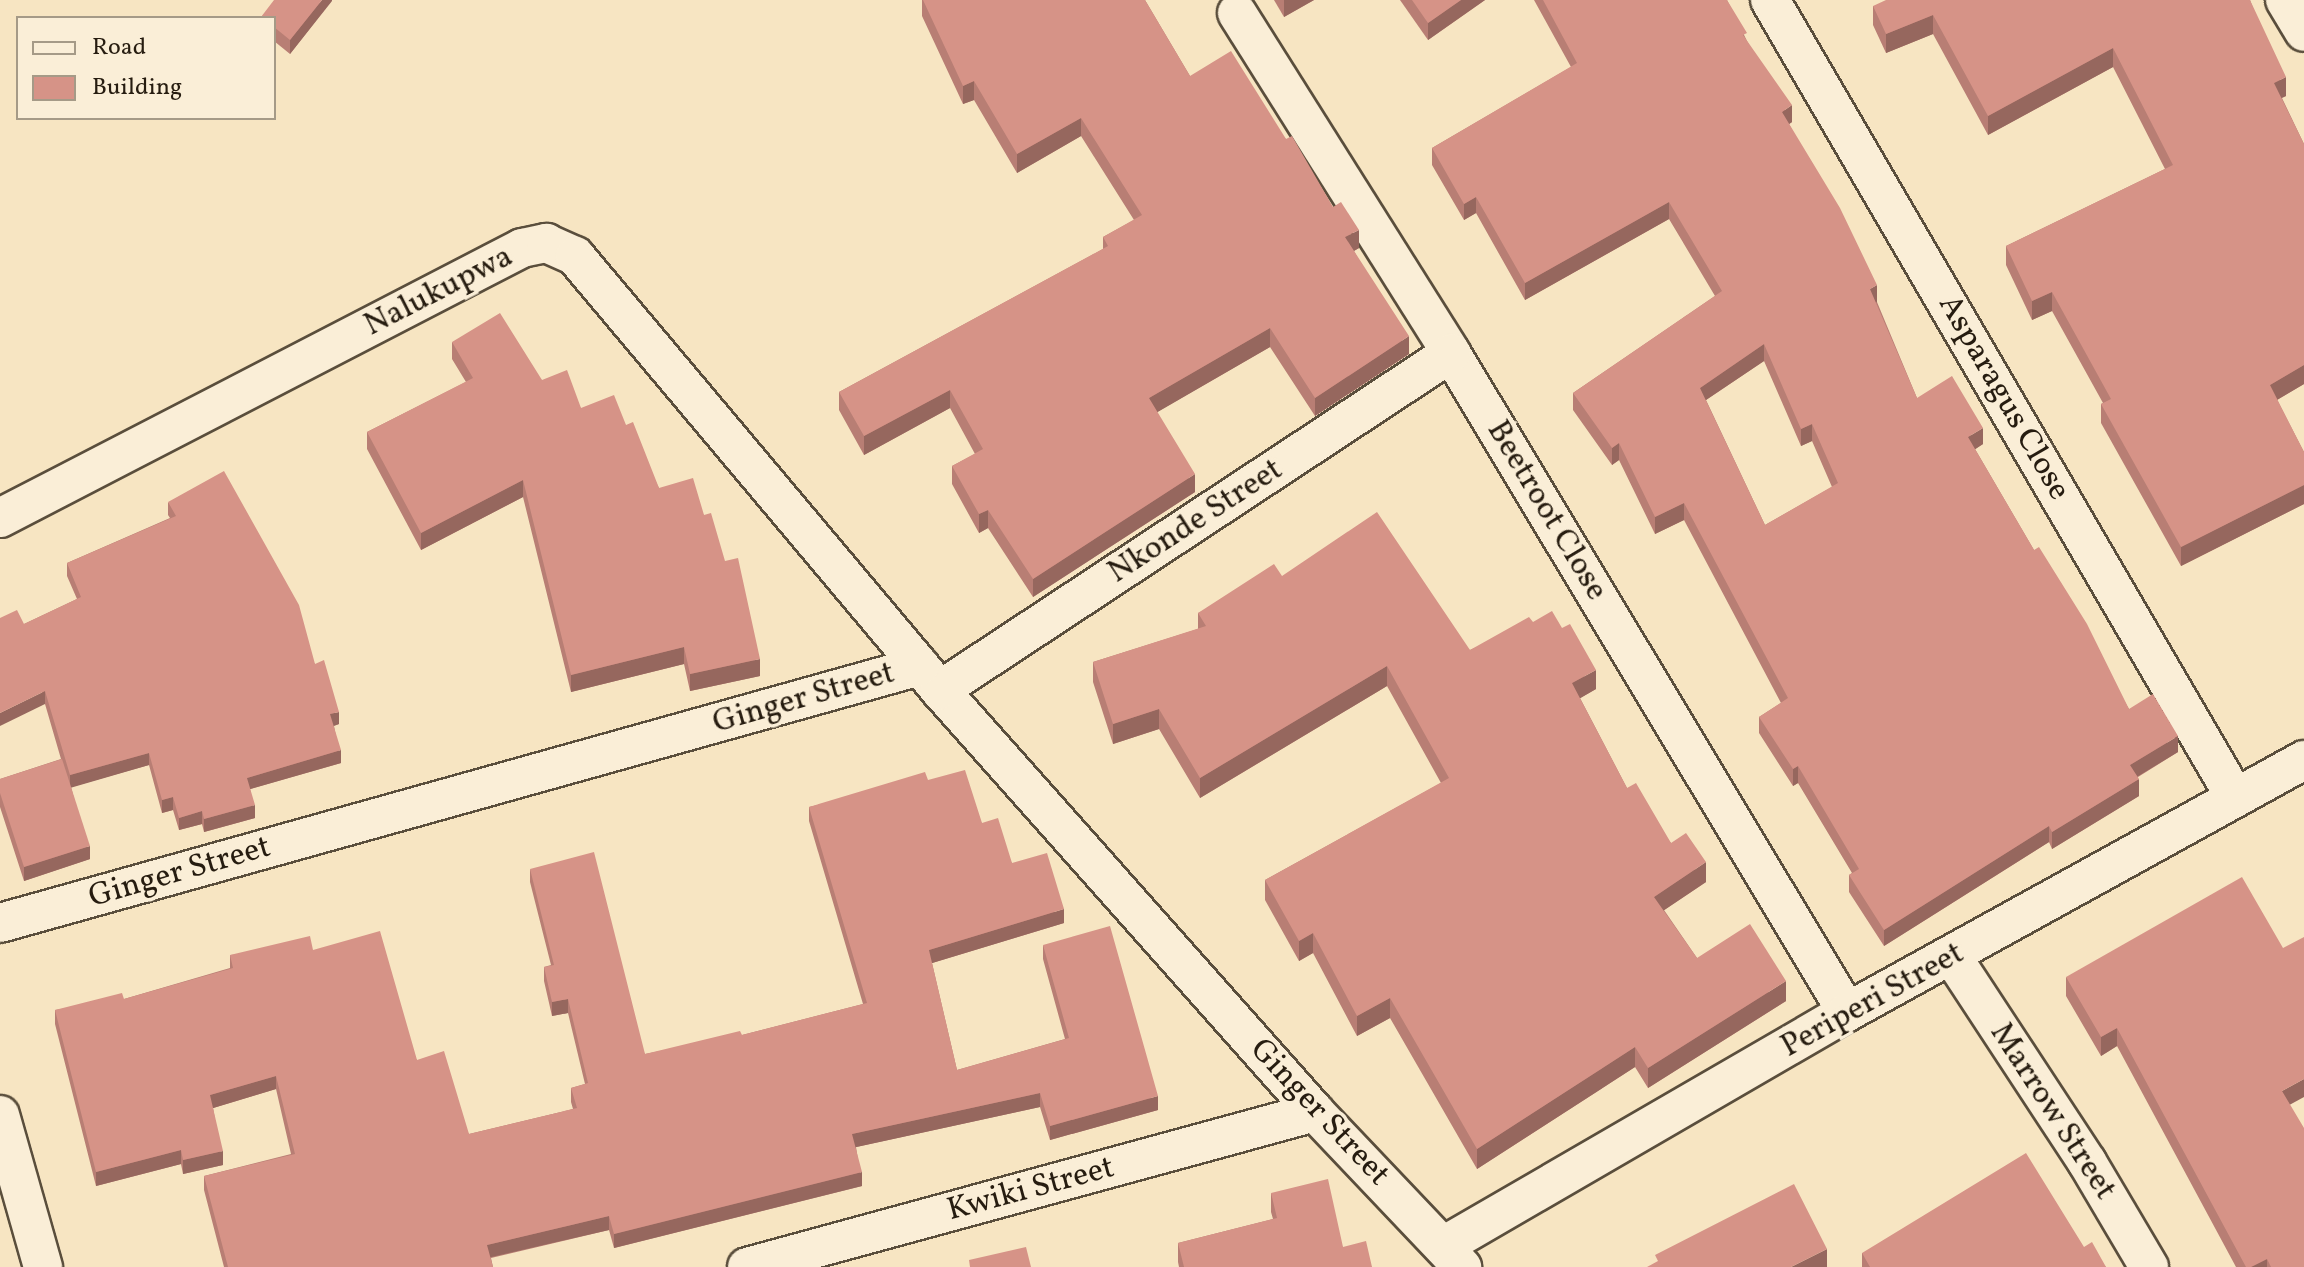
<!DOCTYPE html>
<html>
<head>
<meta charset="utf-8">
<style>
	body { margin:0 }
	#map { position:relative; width:2304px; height:1267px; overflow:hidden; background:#f7e5c2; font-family:Vollkorn,serif }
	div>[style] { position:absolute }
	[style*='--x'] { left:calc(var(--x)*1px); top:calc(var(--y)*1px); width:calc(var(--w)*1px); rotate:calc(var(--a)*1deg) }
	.roads { filter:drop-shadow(2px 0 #5a4e3c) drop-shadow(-2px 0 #5a4e3c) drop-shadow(0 2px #5a4e3c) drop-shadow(0 -2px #5a4e3c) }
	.minor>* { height:38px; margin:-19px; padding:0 19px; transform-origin:19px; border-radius:19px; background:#faeed7 }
	.wall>* { inset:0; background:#b87e74 }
	.shaded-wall>* { inset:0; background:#96675e }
	.building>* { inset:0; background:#d69387 }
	span { translate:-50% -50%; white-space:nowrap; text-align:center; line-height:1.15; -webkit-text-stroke:7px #faeed7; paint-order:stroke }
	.street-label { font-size:32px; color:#261c10 }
	.legend { position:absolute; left:16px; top:16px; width:260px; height:104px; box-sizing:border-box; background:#faeed7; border:2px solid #a59a87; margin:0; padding:10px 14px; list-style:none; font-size:24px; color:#261c10 }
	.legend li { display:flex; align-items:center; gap:16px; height:40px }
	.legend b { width:40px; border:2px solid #a59a87 }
</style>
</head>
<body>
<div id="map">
	<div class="roads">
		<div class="minor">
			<i style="--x:1770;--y:0;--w:923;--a:59.74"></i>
			<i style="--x:2285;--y:0;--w:37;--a:59"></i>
			<i style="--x:1237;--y:13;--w:402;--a:57.8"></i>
			<i style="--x:1451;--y:353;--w:769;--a:59"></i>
			<i style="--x:0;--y:518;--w:588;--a:-27.35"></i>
			<i style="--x:522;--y:248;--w:25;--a:-12"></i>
			<i style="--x:546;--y:243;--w:32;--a:24"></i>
			<i style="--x:575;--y:256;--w:567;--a:49.94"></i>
			<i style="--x:940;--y:690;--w:565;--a:48.37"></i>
			<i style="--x:1315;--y:1112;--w:214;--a:46.5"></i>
			<i style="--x:940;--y:690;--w:612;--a:-33.4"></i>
			<i style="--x:0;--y:923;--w:955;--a:-15.61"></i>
			<i style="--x:1953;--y:958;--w:244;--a:56.7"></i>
			<i style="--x:2087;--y:1162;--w:122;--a:59.4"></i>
			<i style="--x:0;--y:1115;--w:158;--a:74.2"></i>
			<i style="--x:1445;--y:1245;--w:465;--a:-30.1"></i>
			<i style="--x:1847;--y:1012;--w:522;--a:-28.87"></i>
			<i style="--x:747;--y:1267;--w:589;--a:-15.26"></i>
		</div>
	</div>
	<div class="wall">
		<i style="clip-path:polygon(332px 0,290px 54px,274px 41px,274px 18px,261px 18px,261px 17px)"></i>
		<i style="clip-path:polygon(922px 0,1145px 0,1190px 76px,1286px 139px,1359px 248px,1354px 251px,1409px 354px,1315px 416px,1270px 347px,1157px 412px,1195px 492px,1033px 597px,988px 528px,979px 533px,952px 484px,952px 466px,975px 454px,950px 408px,864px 455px,839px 410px,839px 392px,1103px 249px,1103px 237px,1134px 220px,1081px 136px,1017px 173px,974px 100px,963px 104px,922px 16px)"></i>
		<i style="clip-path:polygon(1274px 0,1314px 0,1284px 17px)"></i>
		<i style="clip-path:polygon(1400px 0,1485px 0,1428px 40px)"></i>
		<i style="clip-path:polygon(evenodd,1534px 0,1727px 0,1747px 41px,1792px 122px,1789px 124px,1877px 302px,1917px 398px,1983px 444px,1975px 449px,2034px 550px,2129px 709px,2178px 752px,2138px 777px,2139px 796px,2052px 849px,2049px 842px,1884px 946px,1849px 892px,1849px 875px,1852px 873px,1798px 783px,1793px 786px,1759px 733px,1759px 717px,1781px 703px,1684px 520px,1655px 534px,1619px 460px,1612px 465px,1573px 410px,1573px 393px,1715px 296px,1669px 219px,1525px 300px,1476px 213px,1464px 220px,1432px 165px,1432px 148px,1571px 67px,1534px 0,1764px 361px,1801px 446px,1812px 441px,1832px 487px,1765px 525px,1706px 400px,1764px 361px)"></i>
		<i style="clip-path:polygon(2250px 0,2286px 96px,2282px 98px,2304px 144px,2304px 384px,2277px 400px,2304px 452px,2304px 504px,2181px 566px,2101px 423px,2101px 404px,2103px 403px,2052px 311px,2032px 320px,2006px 265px,2006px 246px,2165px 169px,2113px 67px,1988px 135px,1933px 34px,1886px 53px,1873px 25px,1873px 6px)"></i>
		<i style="clip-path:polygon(452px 342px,542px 380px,581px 408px,626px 425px,659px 488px,704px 515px,760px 676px,690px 691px,684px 664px,571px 692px,523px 497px,421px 550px,367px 449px,367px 432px,466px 382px,452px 359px)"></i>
		<i style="clip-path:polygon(168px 502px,315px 664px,339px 724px,334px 726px,341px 763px,250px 789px,255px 818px,204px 832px,202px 824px,179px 830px,173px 810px,162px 813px,149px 765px,71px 787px,90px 859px,24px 881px,0 807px,0 779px,61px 759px,45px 704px,24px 624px,77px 599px,67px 576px,67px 563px,170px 518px,168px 515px)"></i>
		<i style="clip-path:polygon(1282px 576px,1470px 650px,1533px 622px,1596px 689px,1580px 698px,1627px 788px,1671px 843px,1706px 882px,1664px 910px,1697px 958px,1786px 1001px,1648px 1088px,1635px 1067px,1477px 1169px,1390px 1018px,1357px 1036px,1313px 953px,1299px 961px,1265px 900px,1265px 880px,1441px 783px,1387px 686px,1200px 798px,1159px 729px,1113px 744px,1093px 682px,1093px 662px,1198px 629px,1198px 613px)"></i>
		<i style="clip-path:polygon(928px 780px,982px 823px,1012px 863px,1064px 923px,932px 963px,957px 1070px,1065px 1039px,1043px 959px,1043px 945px,1158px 1110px,1050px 1140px,1040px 1107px,856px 1147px,862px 1186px,614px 1248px,609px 1230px,491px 1258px,493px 1267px,224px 1267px,204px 1190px,204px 1176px,291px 1154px,276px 1089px,213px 1108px,223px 1165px,183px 1174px,181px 1164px,96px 1186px,55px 1024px,55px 1010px,124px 999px,230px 968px,230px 955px,313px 950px,417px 1060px,469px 1134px,573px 1109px,571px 1102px,571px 1088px,585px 1084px,568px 1013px,552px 1016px,544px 981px,544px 967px,551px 965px,530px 882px,530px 869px,645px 1054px,742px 1035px,863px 1004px,809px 821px,809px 807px)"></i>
		<i style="clip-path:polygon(2066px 977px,2290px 1105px,2304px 1267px,2236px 1267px,2117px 1046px,2101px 1056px,2066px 996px)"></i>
		<i style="clip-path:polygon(1271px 1193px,1343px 1247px,1372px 1267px,1179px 1267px,1178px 1262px,1178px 1243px,1273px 1219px,1271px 1212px)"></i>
		<i style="clip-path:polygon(2084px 1247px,2106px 1267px,1862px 1267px,1862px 1253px)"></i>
	</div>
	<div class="shaded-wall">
		<i style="clip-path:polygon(322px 0,332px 0,332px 1px,290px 54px,290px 40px)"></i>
		<i style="clip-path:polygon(1284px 0,1314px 0,1284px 17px)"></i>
		<i style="clip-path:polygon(1461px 0,1485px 0,1428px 40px,1428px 23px)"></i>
		<i style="clip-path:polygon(1933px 15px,1933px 34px,1886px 53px,1886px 34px)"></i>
		<i style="clip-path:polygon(2113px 48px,2113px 67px,1988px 135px,1988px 116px)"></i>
		<i style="clip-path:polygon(2286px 77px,2286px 96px,2274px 101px,2274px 83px)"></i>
		<i style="clip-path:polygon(974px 81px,974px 100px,963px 104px,963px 86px)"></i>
		<i style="clip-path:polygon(1792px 105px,1792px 122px,1782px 129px,1782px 112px)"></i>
		<i style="clip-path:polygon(1081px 118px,1081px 136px,1017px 173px,1017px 154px)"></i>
		<i style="clip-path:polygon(1476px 197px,1476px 213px,1464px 220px,1464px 204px)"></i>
		<i style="clip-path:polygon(1669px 202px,1669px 219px,1525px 300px,1525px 283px)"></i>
		<i style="clip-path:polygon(1359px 230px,1359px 248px,1345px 256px,1345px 237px)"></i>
		<i style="clip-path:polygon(1877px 285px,1877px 302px,1870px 306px,1870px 289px)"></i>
		<i style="clip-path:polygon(2052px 292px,2052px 311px,2032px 320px,2032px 301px)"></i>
		<i style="clip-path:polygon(1270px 328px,1270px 347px,1149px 417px,1149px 398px)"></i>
		<i style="clip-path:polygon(1409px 336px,1409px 354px,1315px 416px,1315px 398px)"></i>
		<i style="clip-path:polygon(1764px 344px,1764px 361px,1700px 404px,1700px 388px)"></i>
		<i style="clip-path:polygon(2304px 365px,2304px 384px,2270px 404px,2270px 385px)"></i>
		<i style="clip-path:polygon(950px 390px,950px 408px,864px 455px,864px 436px)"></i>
		<i style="clip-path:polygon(1812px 424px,1812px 441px,1801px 446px,1801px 429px)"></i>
		<i style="clip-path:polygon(1983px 428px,1983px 444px,1968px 454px,1968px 437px)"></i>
		<i style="clip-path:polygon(1619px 443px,1619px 460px,1612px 465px,1612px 448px)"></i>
		<i style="clip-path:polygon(1195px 474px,1195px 492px,1033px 597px,1033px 579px)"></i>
		<i style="clip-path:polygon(523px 480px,523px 497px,421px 550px,421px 533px)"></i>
		<i style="clip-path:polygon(2304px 485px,2304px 504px,2181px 566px,2181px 547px)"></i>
		<i style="clip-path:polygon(1684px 503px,1684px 520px,1655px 534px,1655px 517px)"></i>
		<i style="clip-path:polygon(988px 510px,988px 528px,979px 533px,979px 514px)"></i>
		<i style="clip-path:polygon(684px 647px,684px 664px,571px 692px,571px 675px)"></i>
		<i style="clip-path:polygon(760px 659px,760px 676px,690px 691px,690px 674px)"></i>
		<i style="clip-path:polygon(1387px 666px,1387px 686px,1200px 798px,1200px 778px)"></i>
		<i style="clip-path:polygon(1596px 670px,1596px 689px,1572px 703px,1572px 683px)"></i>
		<i style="clip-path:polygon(45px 691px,45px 704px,0 726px,0 713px)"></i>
		<i style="clip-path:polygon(1159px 709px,1159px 729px,1113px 744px,1113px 724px)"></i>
		<i style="clip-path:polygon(339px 712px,339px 724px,330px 727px,330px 714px)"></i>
		<i style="clip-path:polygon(2178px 736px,2178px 752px,2130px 781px,2130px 765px)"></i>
		<i style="clip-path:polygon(341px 750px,341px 763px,247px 790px,247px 778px)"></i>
		<i style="clip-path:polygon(149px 753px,149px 765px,70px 788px,70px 775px)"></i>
		<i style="clip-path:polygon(1798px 766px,1798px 783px,1793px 786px,1793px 769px)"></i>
		<i style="clip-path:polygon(2139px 779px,2139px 796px,2052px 849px,2052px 832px)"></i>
		<i style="clip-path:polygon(173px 797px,173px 810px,162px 813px,162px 800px)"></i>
		<i style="clip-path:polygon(255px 805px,255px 818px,204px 832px,204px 819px)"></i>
		<i style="clip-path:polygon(202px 811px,202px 824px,179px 830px,179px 818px)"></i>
		<i style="clip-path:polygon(2049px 826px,2049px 842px,1884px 946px,1884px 930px)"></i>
		<i style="clip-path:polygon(90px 846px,90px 859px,24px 881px,24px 867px)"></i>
		<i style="clip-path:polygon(1706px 862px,1706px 882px,1654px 917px,1654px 897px)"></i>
		<i style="clip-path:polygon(1064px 909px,1064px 923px,929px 964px,929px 950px)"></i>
		<i style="clip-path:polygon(1313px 933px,1313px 953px,1299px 961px,1299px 941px)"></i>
		<i style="clip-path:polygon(1786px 981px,1786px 1001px,1648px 1088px,1648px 1068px)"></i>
		<i style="clip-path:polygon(1390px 998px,1390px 1018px,1357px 1036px,1357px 1016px)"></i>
		<i style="clip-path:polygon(568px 999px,568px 1013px,552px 1016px,552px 1002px)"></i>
		<i style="clip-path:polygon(2117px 1028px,2117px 1046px,2101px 1056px,2101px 1037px)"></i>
		<i style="clip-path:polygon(1635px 1047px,1635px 1067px,1477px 1169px,1477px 1149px)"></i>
		<i style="clip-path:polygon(276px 1076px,276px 1089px,210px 1109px,210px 1095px)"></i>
		<i style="clip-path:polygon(2304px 1079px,2304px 1097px,2282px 1109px,2282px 1091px)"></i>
		<i style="clip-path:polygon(1040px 1093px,1040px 1107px,852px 1148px,852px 1134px)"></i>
		<i style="clip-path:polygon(1158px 1096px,1158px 1110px,1050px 1140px,1050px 1126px)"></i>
		<i style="clip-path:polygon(181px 1150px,181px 1164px,96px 1186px,96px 1172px)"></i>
		<i style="clip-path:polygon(223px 1151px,223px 1165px,183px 1174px,183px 1160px)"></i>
		<i style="clip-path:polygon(862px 1172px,862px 1186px,614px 1248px,614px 1234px)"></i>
		<i style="clip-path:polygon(609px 1216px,609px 1230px,487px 1258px,487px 1245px)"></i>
		<i style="clip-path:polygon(1827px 1249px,1827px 1267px,1791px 1267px)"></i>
		<i style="clip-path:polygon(2267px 1259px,2267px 1267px,2251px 1267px)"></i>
	</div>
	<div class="building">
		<i style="clip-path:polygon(274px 0,322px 0,290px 40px,274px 27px,274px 18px,261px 17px)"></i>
		<i style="clip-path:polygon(923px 0,1145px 0,1190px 76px,1231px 51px,1286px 139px,1292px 136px,1333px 207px,1341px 202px,1359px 230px,1345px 237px,1409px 336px,1315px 398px,1270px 328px,1149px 398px,1195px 474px,1033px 579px,988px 510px,979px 514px,952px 466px,983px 449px,950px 390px,864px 436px,839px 392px,1108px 246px,1103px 237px,1142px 215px,1081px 118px,1017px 154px,974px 81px,963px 86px)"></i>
		<i style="clip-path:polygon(1412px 0,1461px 0,1428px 23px)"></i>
		<i style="clip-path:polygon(evenodd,1543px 0,1727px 0,1747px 33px,1743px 35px,1792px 105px,1782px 112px,1840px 208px,1877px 285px,1870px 289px,1917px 398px,1952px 376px,1983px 428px,1968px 437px,2034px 550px,2039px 547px,2087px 624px,2129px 709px,2153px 694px,2178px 736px,2130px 765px,2139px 779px,2052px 832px,2049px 826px,1884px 930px,1849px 875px,1859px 869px,1798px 766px,1793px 769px,1759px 717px,1788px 698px,1684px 503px,1655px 517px,1619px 443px,1612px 448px,1573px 393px,1722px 291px,1669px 202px,1525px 283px,1476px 197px,1464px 204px,1432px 148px,1577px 63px,1543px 0,1764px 344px,1801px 429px,1812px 424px,1838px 483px,1765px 525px,1700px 388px,1764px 344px)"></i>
		<i style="clip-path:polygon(1886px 0,2250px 0,2286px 77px,2274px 83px,2304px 144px,2304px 365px,2270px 385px,2304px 452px,2304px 485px,2181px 547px,2101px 404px,2111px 399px,2052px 292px,2032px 301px,2006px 246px,2173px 165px,2113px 48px,1988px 116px,1933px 15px,1886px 34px,1873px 6px)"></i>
		<i style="clip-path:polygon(500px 313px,542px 380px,567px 370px,581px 408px,614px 395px,626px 425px,633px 422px,659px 488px,693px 478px,704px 515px,711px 513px,725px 561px,738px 558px,760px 659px,690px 674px,684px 647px,571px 675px,523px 480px,421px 533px,367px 432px,473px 378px,452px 342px)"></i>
		<i style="clip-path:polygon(224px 471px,299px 605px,315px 664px,324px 660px,339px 712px,330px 714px,341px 750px,247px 778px,255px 805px,204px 819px,202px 811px,179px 818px,173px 797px,162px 800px,149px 753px,70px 775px,45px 691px,0 713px,0 618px,17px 610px,24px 624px,81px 597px,67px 563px,176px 516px,168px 502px)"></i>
		<i style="clip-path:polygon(1377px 512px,1470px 650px,1529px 617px,1533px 622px,1552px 611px,1562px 628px,1570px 624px,1596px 670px,1572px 683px,1627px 788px,1636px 783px,1671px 843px,1686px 833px,1706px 862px,1654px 897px,1697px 958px,1750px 924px,1786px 981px,1648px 1068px,1635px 1047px,1477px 1149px,1390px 998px,1357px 1016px,1313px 933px,1299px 941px,1265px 880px,1449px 778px,1387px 666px,1200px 778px,1159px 709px,1113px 724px,1093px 662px,1206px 626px,1198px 613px,1274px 564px,1282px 576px)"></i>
		<i style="clip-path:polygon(62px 759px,90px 846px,24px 867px,0 793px,0 779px)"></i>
		<i style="clip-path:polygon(965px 770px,982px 823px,998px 818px,1012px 863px,1047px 853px,1064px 909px,929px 950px,957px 1070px,1069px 1038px,1043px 945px,1110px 926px,1158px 1096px,1050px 1126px,1040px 1093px,852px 1134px,862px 1172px,614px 1234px,609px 1216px,487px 1245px,493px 1267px,228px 1267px,204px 1176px,295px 1154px,276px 1076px,210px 1095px,223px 1151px,183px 1160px,181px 1150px,96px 1172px,55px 1010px,122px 993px,124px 999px,233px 968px,230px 955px,310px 936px,313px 950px,380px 931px,417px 1060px,444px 1051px,469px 1134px,577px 1108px,571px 1088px,588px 1083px,568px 999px,552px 1002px,544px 967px,554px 965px,530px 869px,594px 852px,645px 1054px,740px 1031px,742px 1035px,867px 1003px,809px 807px,925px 772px,928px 780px)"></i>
		<i style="clip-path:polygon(2242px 877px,2283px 948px,2304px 937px,2304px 1079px,2282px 1091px,2304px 1128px,2304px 1267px,2271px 1267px,2267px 1259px,2251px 1267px,2246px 1267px,2117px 1028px,2101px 1037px,2066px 977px)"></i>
		<i style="clip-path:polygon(2026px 1153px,2084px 1247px,2092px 1242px,2106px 1267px,1870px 1267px,1862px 1253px)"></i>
		<i style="clip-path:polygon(1328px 1179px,1343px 1247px,1366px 1241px,1372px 1267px,1184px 1267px,1178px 1243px,1277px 1218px,1271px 1193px)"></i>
		<i style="clip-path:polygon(1794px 1184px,1827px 1249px,1791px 1267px,1647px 1267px,1658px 1261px,1655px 1255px)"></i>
		<i style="clip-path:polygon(1026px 1247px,1031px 1267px,970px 1267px,969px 1260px)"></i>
	</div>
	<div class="street-label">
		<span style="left:439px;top:292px;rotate:-27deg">Nalukupwa</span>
		<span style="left:2003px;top:398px;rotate:60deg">Asparagus Close</span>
		<span style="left:1546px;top:511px;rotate:59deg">Beetroot Close</span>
		<span style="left:1196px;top:522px;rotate:-33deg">Nkonde Street</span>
		<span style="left:804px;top:699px;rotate:-16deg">Ginger Street</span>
		<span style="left:180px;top:873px;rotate:-16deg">Ginger Street</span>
		<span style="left:1873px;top:1001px;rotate:-29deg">Periperi Street</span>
		<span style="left:2052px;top:1112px;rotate:57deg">Marrow Street</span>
		<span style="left:1319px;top:1113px;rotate:47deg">Ginger Street</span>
		<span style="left:1031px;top:1190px;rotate:-15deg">Kwiki Street</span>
	</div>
	<ul class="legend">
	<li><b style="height:10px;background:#faeed7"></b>Road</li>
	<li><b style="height:22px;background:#d69387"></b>Building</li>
	</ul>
</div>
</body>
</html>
